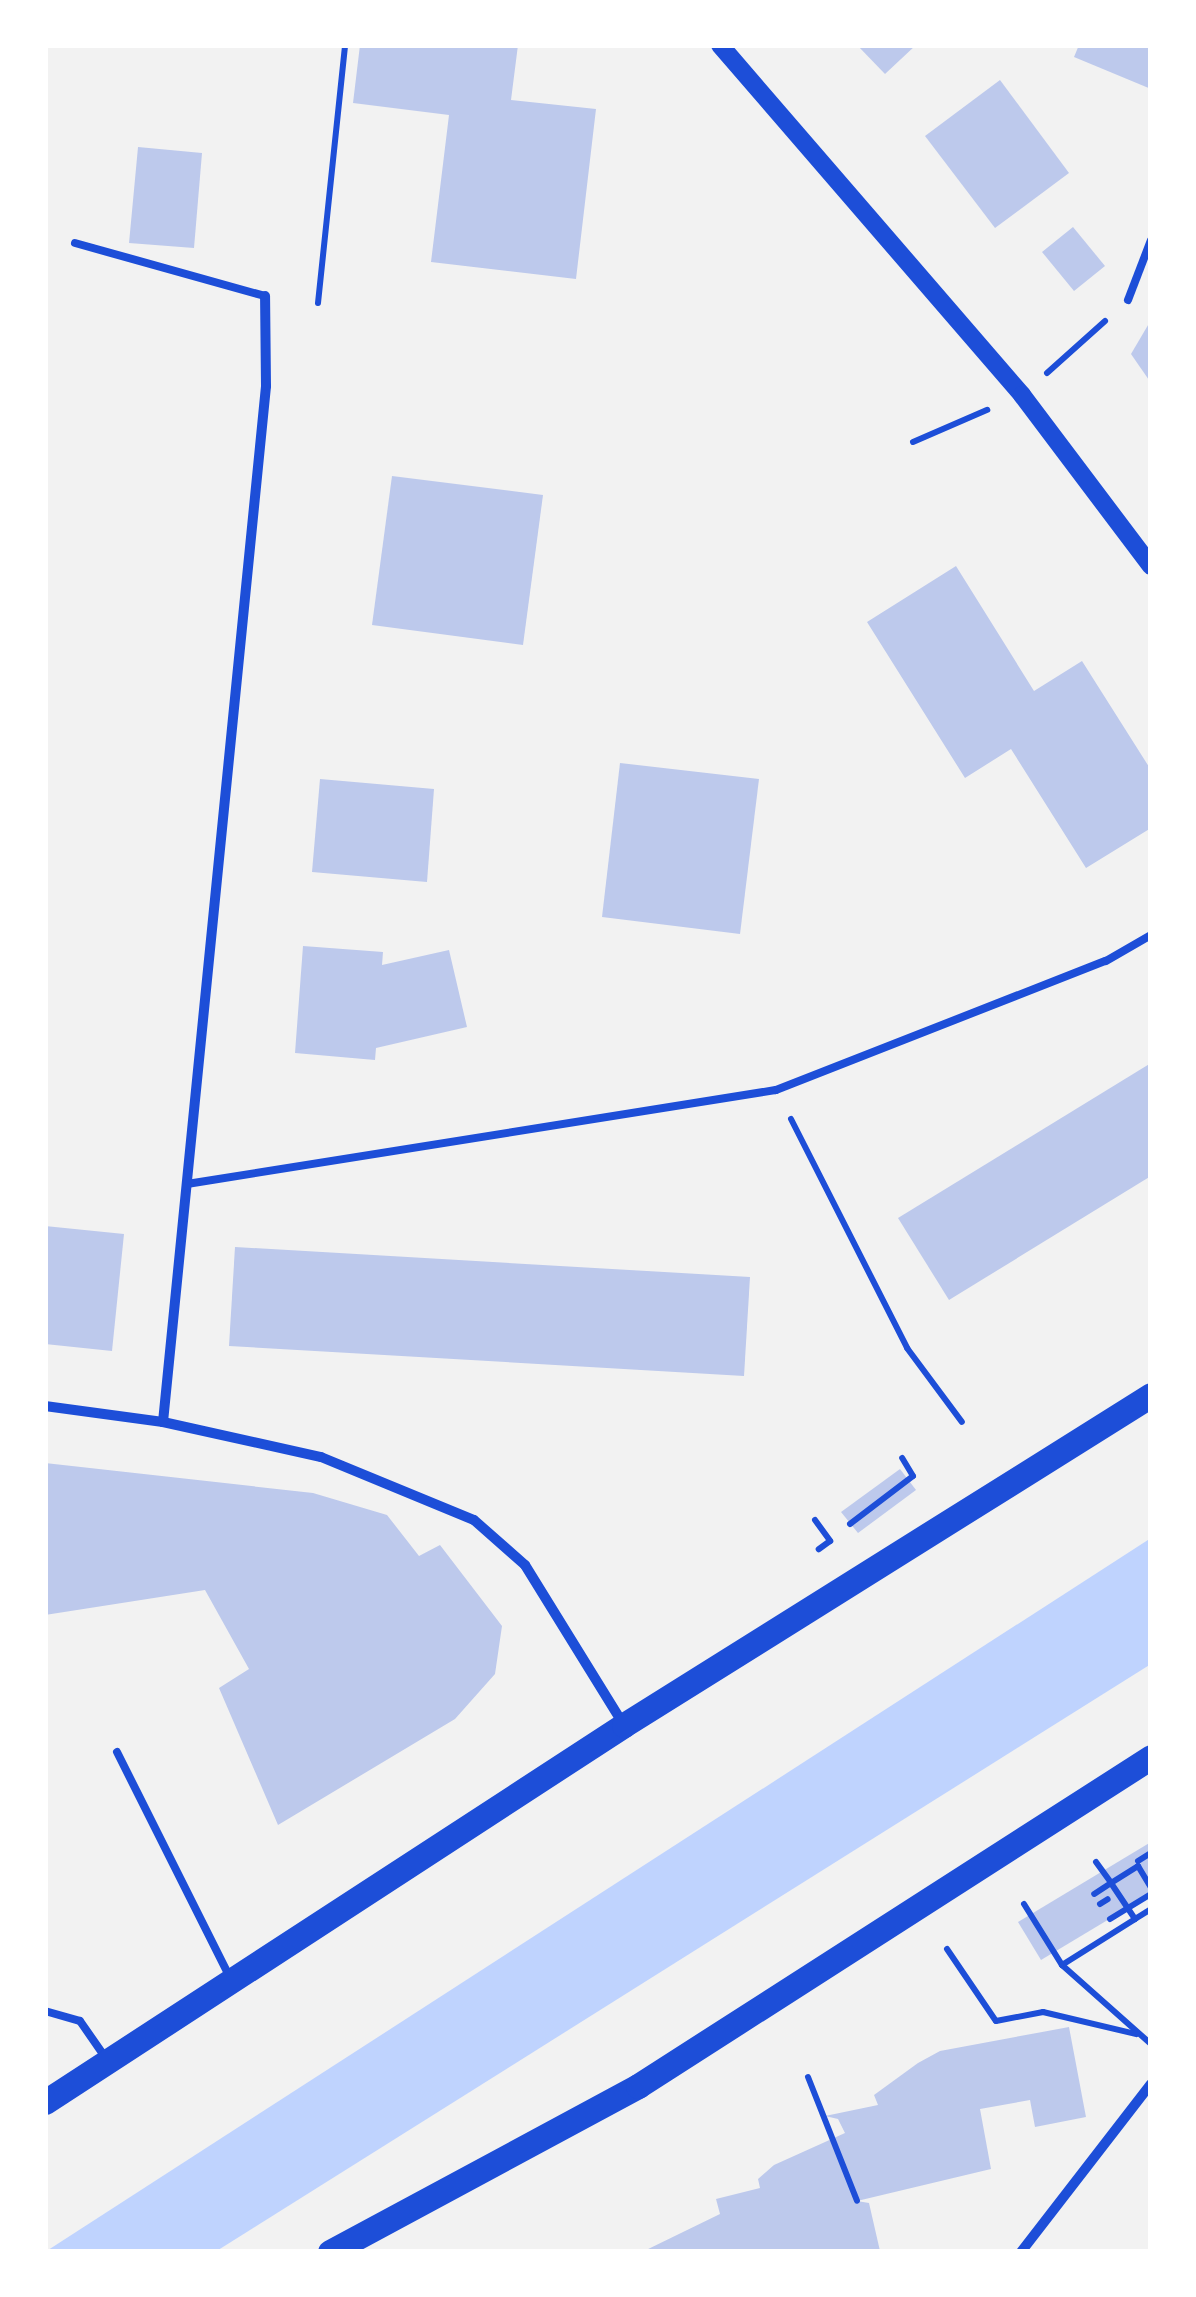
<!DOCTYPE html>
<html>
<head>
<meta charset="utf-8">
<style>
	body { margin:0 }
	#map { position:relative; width:1196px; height:2297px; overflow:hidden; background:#f2f2f2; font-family:"PT Serif",serif }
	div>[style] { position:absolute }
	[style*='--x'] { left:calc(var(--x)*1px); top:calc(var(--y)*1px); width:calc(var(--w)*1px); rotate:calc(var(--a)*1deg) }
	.water>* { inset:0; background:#bfd3fe }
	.building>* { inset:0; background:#bdc9ec }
	.path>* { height:6px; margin:-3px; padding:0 3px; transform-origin:3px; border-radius:3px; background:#1d4ed8 }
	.service>* { height:8px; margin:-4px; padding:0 4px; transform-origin:4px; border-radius:4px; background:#1d4ed8 }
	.minor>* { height:10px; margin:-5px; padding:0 5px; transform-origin:5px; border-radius:5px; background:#1d4ed8 }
	.tertiary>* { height:18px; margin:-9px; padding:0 9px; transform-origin:9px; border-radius:9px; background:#1d4ed8 }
	.primary>* { height:25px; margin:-12.5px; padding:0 12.5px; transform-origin:12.5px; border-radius:12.5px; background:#1d4ed8 }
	span { translate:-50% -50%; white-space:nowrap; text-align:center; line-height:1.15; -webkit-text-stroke:10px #fff; paint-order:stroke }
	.frame { position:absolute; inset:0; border:48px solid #fff; pointer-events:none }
</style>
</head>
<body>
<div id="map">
	<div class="water">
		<i style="clip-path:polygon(1151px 1538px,1151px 1664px,215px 2252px,45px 2252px)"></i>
	</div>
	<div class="building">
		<i style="clip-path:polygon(360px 45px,518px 45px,511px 100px,596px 109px,576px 279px,431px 262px,449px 115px,353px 103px)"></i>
		<i style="clip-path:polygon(857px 45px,916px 45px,885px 74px)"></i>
		<i style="clip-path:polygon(1079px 45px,1151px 45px,1151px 89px,1074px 57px)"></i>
		<i style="clip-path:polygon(1000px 80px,1069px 173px,995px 228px,925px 136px)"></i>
		<i style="clip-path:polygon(138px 147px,202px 153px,194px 248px,129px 243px)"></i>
		<i style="clip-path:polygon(1073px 227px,1105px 266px,1074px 291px,1042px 252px)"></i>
		<i style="clip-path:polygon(1151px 320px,1151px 383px,1131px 354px)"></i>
		<i style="clip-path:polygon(392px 476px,543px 495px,523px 645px,372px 625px)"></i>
		<i style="clip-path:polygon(956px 566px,1034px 691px,1082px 661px,1151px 770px,1151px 828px,1086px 868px,1011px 749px,965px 778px,867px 622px)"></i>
		<i style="clip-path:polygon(620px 763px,759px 779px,740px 934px,602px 917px)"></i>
		<i style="clip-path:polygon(320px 779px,434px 789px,427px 882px,312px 872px)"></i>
		<i style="clip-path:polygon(303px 946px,383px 952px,382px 965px,449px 950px,467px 1027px,376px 1048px,375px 1060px,295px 1053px)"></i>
		<i style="clip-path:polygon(1151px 1063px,1151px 1176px,949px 1300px,898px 1218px)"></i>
		<i style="clip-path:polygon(45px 1226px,124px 1234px,112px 1351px,45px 1344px)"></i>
		<i style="clip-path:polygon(235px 1247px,750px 1277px,744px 1376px,229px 1346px)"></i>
		<i style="clip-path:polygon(45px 1463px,313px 1493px,387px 1515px,419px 1556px,440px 1545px,502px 1626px,495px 1674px,455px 1719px,278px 1825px,219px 1688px,249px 1669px,205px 1590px,45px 1615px)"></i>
		<i style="clip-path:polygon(900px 1469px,916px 1490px,858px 1533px,841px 1512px)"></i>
		<i style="clip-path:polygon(1151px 1842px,1151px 1894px,1041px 1960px,1018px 1922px)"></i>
		<i style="clip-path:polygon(1069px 2027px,1086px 2117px,1035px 2127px,1030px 2100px,980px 2109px,991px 2169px,857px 2201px,869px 2203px,880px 2251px,642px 2252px,720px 2214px,716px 2199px,760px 2188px,758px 2179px,774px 2165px,845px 2133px,838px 2119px,825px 2116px,878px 2105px,874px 2095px,918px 2063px,940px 2051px)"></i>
	</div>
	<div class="path">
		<i style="--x:318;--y:303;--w:259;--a:-84"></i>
		<i style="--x:1047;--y:373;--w:78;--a:-41.9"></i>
		<i style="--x:913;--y:442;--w:81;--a:-23.4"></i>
		<i style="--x:791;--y:1119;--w:257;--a:63.1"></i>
		<i style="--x:907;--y:1348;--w:92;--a:53.4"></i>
		<i style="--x:815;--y:1520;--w:26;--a:54"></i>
		<i style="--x:830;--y:1541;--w:14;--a:144"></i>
		<i style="--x:850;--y:1524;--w:79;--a:-37.3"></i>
		<i style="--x:913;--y:1476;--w:21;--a:-121"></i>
		<i style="--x:1138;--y:1861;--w:15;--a:-32"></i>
		<i style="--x:1096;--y:1862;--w:26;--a:54"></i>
		<i style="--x:1111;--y:1883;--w:32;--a:-32"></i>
		<i style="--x:1138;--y:1866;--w:26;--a:59"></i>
		<i style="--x:1024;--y:1904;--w:72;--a:58.1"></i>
		<i style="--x:1062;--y:1965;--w:119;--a:41.6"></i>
		<i style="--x:1100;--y:1904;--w:9;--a:-32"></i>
		<i style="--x:1110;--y:1919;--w:48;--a:-31.4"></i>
		<i style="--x:1135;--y:1919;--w:19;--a:-32"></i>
		<i style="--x:947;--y:1949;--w:87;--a:55.8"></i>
		<i style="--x:996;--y:2021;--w:48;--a:-10.8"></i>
		<i style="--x:1043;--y:2012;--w:96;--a:13.3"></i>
		<i style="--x:1062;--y:1965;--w:86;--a:-32.2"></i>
		<i style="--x:1135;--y:1919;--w:43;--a:-123.7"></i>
		<i style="--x:1111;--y:1883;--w:20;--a:147"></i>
		<i style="--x:808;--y:2077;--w:133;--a:68.4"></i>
	</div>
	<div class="service">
		<i style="--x:75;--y:243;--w:197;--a:15.6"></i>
		<i style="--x:1128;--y:300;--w:64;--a:-69"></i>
		<i style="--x:187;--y:1184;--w:596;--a:-9.07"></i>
		<i style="--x:776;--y:1090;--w:354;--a:-21.4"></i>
		<i style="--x:1106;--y:961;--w:52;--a:-30"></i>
		<i style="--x:117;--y:1752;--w:250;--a:63.4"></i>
		<i style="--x:45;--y:2011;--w:36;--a:16"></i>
		<i style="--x:80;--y:2021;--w:44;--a:55.2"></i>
	</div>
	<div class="minor">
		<i style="--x:45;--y:1406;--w:119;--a:7.7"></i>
		<i style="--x:163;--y:1422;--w:162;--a:12.5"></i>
		<i style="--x:321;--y:1457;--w:165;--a:22.4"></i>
		<i style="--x:474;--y:1520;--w:68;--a:41.4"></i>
		<i style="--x:525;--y:1565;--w:188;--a:58.3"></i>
		<i style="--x:163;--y:1422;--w:1041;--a:-84.32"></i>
		<i style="--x:266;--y:386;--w:90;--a:-90.6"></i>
		<i style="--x:1021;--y:2252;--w:212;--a:-52.3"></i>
	</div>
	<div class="tertiary">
		<i style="--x:720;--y:45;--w:462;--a:49.2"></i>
		<i style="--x:1022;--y:395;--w:214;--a:53"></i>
	</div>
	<div class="primary">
		<i style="--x:45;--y:2102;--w:691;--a:-33.07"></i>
		<i style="--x:624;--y:1725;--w:622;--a:-32.05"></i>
		<i style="--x:330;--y:2252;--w:350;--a:-28.3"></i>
		<i style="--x:638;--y:2086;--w:609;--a:-32.67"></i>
	</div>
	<div class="frame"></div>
</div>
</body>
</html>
